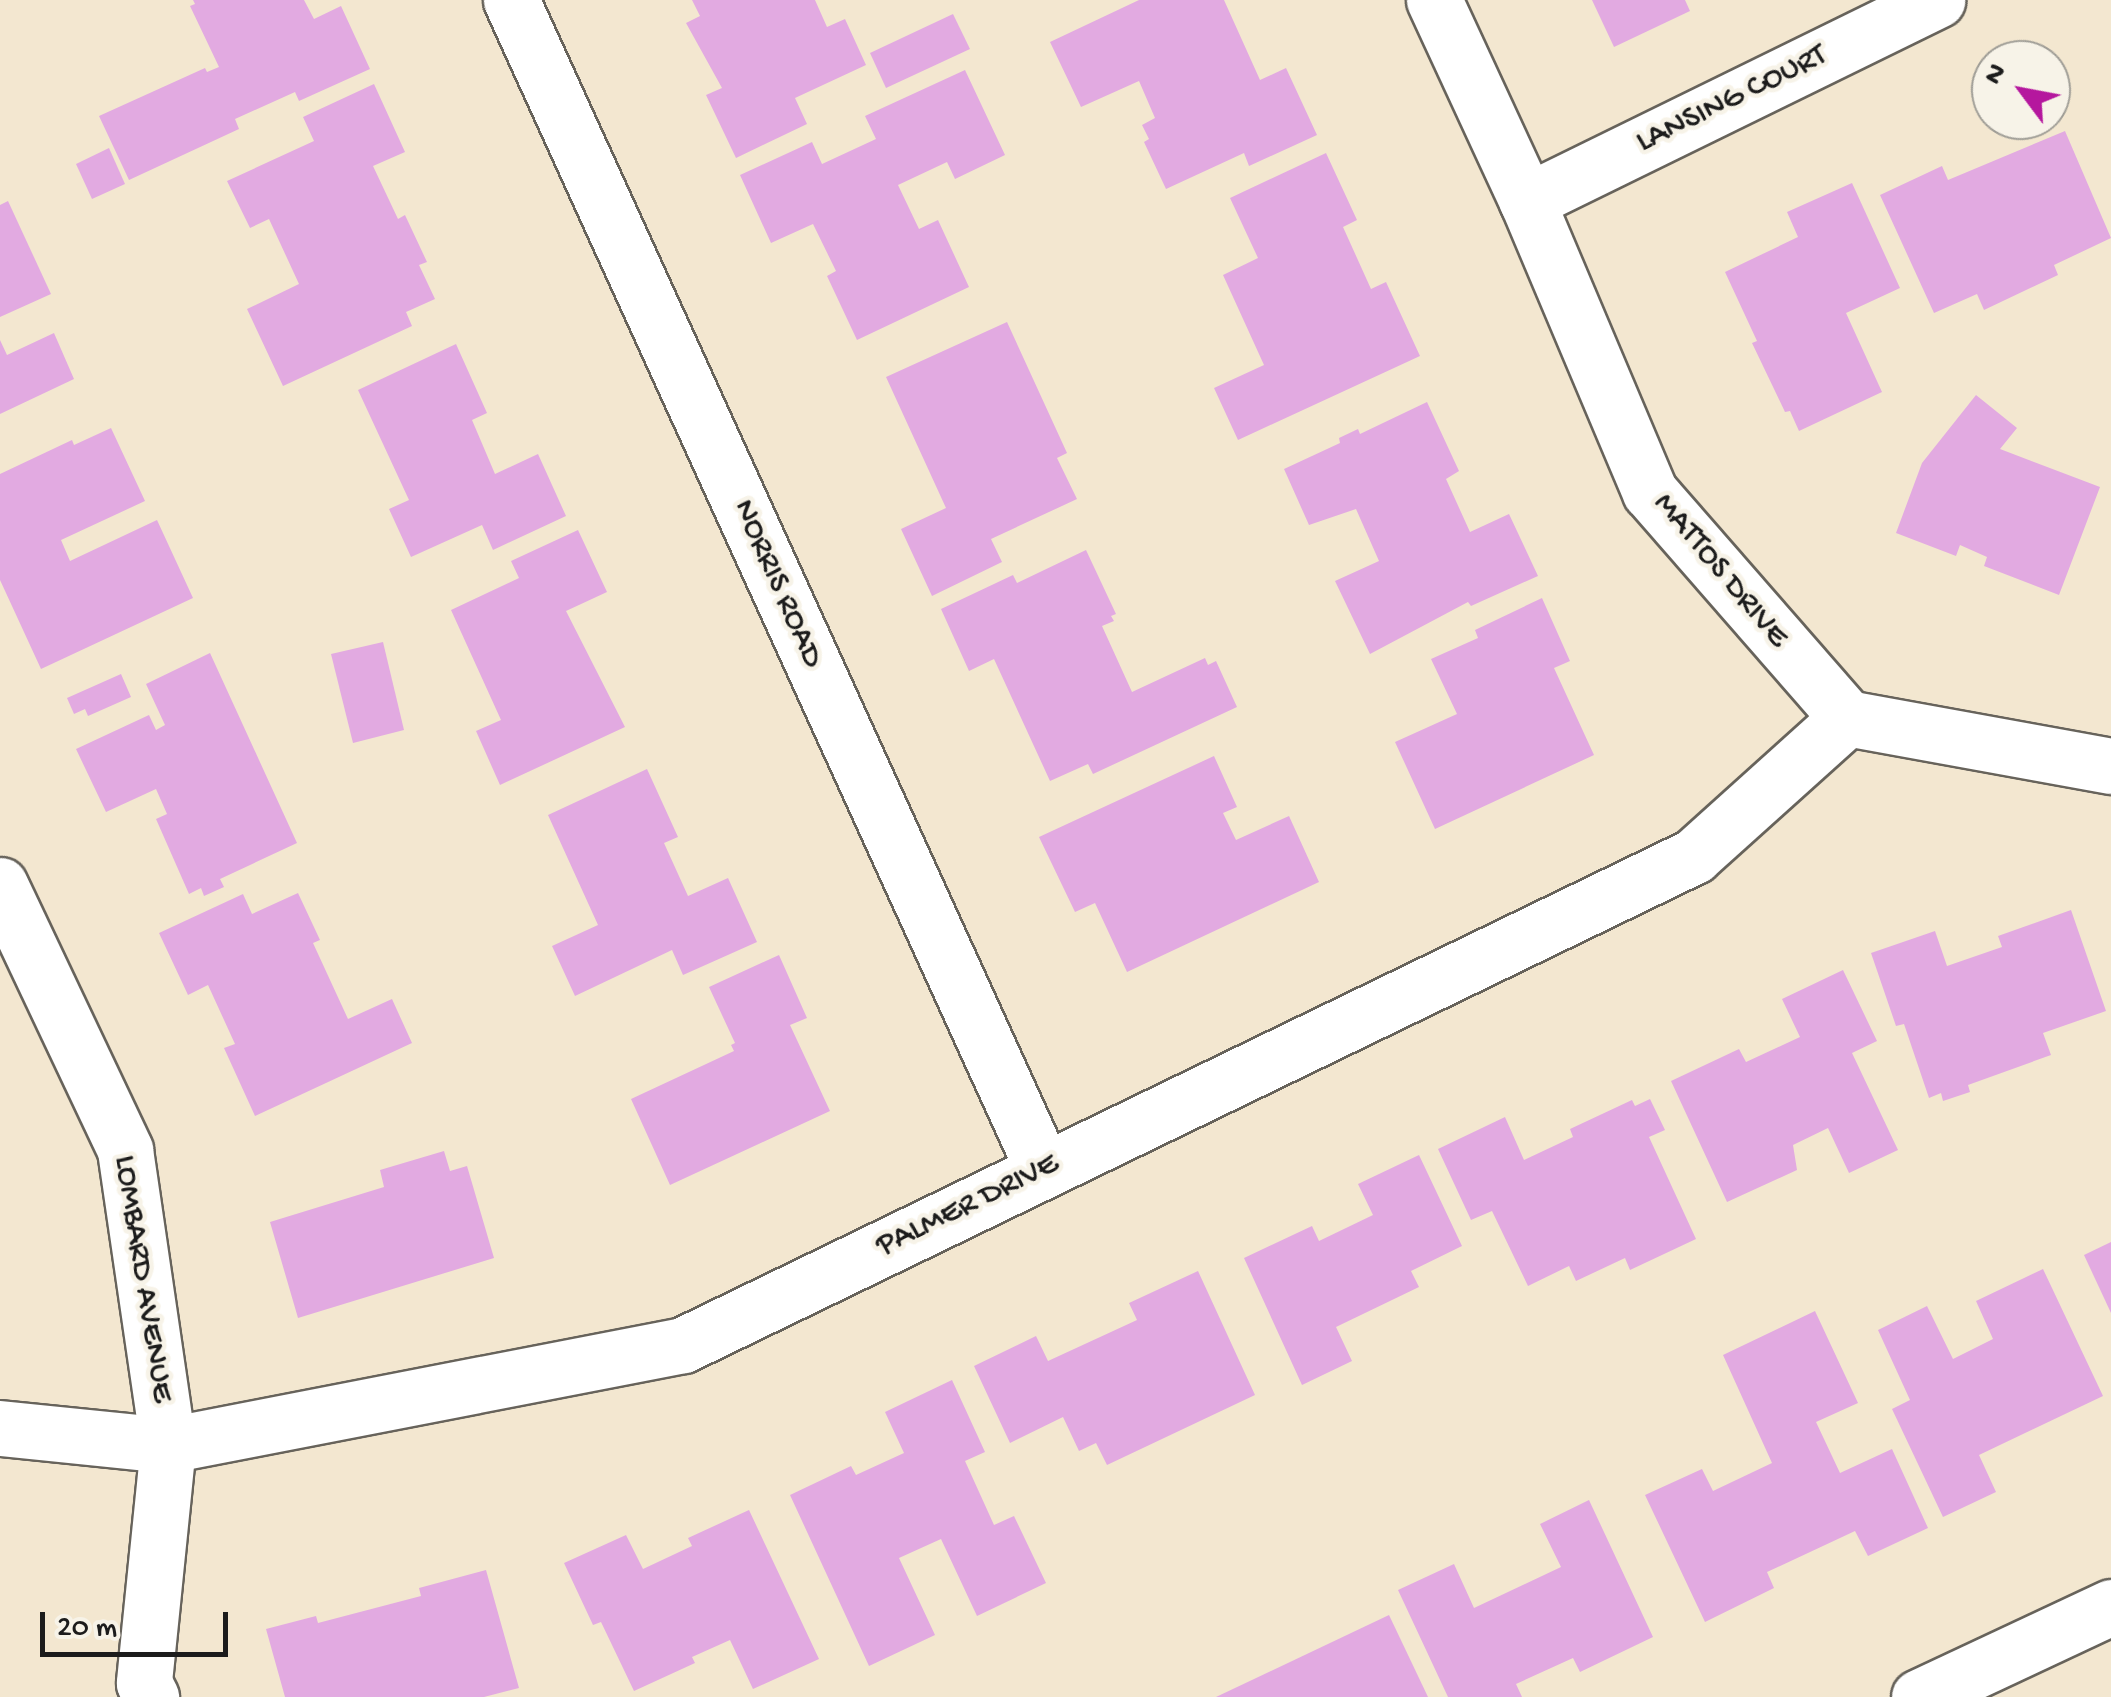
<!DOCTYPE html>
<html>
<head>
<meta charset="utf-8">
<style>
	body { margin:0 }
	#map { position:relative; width:2111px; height:1697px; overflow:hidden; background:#f3e7d0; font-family:"Gochi Hand",sans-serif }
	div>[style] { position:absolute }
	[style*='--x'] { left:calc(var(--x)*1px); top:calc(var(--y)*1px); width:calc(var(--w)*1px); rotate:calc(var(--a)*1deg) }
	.building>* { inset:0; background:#e2aae1 }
	.roads { filter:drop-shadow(2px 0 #67635b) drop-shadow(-2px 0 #67635b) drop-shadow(0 2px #67635b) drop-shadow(0 -2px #67635b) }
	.minor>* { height:55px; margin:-27.5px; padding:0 27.5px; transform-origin:27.5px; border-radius:27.5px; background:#fff }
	span { translate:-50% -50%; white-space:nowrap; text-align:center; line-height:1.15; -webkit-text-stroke:9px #f7f3e8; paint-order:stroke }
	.street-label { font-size:32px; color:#1c1c1c }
	.north { position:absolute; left:1971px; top:40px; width:100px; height:100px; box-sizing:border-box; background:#f7f3e8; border:2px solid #9f9d96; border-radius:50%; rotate:302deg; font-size:28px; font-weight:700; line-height:40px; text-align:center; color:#1c1c1c }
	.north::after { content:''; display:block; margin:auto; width:35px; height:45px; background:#b5179e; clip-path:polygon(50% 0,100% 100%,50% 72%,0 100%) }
	.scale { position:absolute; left:40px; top:1612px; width:188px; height:45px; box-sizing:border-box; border:5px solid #1c1c1c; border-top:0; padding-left:12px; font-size:30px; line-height:35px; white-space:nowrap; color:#1c1c1c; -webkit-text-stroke:8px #f7f3e8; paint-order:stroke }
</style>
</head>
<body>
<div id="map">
	<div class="building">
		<i style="clip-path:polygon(193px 0,304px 0,314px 19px,341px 6px,370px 69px,299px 101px,295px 92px,235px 119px,239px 129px,129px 180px,99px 116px,205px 68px,207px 72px,219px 67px,190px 6px,195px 4px)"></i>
		<i style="clip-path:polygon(692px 0,815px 0,827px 27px,845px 19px,866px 65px,795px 98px,807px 124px,736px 158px,706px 95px,722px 88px,686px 23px,700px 16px)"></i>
		<i style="clip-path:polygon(1139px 0,1224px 0,1260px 80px,1286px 68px,1317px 135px,1249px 166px,1244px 153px,1166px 189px,1144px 142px,1149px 139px,1142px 125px,1155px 118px,1139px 81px,1081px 107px,1050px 42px)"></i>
		<i style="clip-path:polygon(1592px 0,1685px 0,1690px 11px,1614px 47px)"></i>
		<i style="clip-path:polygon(953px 14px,970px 49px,886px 88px,870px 53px)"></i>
		<i style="clip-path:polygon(965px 70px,1005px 155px,955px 179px,947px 162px,898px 185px,919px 229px,938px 220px,969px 287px,857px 340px,827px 276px,836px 271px,813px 224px,771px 243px,740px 175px,812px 142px,822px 164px,876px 139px,865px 116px)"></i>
		<i style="clip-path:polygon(374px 84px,405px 152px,373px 166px,398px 219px,405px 215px,427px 262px,419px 265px,435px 299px,406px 312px,412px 326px,283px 386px,247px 309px,299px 284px,269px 219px,250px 228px,227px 181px,314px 141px,303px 117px)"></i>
		<i style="clip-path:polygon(2065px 131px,2111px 238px,2054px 265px,2058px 275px,1984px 310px,1977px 294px,1934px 313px,1880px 195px,1942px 166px,1948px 180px)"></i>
		<i style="clip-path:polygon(109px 148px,125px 184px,92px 199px,76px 164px)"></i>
		<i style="clip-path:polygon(1326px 153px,1357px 220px,1343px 227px,1371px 289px,1386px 282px,1420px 356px,1238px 440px,1214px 388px,1264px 365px,1223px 275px,1258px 258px,1230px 198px)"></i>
		<i style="clip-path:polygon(1852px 183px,1900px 288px,1846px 313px,1882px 392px,1799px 431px,1790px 411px,1785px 412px,1752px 343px,1757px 341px,1725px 272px,1798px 237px,1787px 212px)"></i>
		<i style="clip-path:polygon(8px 201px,51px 294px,0 317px,0 205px)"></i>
		<i style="clip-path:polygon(1007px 322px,1067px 453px,1057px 458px,1077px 499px,991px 539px,1002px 562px,932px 596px,901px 529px,946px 508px,886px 377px)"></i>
		<i style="clip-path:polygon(54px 333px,74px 379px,0 414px,0 340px,7px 355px)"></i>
		<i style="clip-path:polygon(456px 344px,487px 413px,472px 420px,495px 474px,538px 454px,566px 516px,493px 550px,482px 525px,411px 557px,389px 509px,409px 500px,358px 390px)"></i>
		<i style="clip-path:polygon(1976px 395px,2017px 428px,2000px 449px,2100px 487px,2059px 595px,1984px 566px,1987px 557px,1960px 545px,1956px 556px,1896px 533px,1922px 463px)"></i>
		<i style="clip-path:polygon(1427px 402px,1459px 471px,1446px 479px,1470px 532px,1509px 514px,1538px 576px,1471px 606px,1468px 602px,1370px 654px,1335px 581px,1379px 561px,1356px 509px,1309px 525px,1284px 469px,1340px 443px,1339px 438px,1358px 429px,1360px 434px)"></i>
		<i style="clip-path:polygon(111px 428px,145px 501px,61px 540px,70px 561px,157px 520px,193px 598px,41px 669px,0 580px,0 474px,72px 440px,74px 445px)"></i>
		<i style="clip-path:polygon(578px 530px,607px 592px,566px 611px,625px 727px,500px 785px,476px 731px,501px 720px,451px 610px,519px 578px,511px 561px)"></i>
		<i style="clip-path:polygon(1086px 550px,1116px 614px,1111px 616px,1114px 621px,1102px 626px,1132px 692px,1205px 658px,1208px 665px,1216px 661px,1237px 707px,1093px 774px,1088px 764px,1050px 781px,994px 659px,969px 671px,941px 609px,1013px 575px,1017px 583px)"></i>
		<i style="clip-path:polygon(1542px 598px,1570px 661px,1554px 668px,1594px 755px,1435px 829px,1395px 742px,1457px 714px,1431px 659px,1478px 638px,1475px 630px)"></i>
		<i style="clip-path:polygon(383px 642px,404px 730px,353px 743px,331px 654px)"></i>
		<i style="clip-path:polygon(210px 653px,297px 843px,220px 879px,224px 887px,204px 896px,201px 888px,189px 894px,156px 819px,167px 814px,156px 789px,106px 812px,76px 749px,149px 715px,156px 730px,165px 725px,146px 684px)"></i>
		<i style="clip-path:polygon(121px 674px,131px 697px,88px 716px,85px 709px,74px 714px,67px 698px)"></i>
		<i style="clip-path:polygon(1214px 756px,1237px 807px,1223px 813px,1236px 840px,1289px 816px,1319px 882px,1127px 972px,1095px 903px,1075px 912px,1039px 837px)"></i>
		<i style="clip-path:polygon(647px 769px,678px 837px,664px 843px,688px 896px,728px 878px,757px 942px,683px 975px,672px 950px,575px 996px,552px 946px,598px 925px,548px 815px)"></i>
		<i style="clip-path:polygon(298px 893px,320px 940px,313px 943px,348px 1019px,392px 999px,412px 1043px,255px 1116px,224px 1048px,235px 1044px,208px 985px,188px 995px,159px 933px,243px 894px,252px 914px)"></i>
		<i style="clip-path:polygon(2071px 910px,2106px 1011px,2043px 1033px,2051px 1055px,1968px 1085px,1970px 1092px,1943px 1101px,1941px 1093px,1929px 1098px,1904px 1024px,1896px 1026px,1871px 953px,1935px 931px,1947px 966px,2002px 947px,1998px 936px)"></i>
		<i style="clip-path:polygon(779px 955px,807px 1018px,790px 1025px,830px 1111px,670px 1185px,631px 1099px,734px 1051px,731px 1045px,735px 1043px,709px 987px)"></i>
		<i style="clip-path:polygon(1843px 970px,1877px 1041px,1852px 1053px,1898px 1150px,1849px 1173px,1828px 1128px,1793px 1145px,1797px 1170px,1727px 1202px,1671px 1081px,1739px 1049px,1746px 1062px,1800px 1037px,1782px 999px)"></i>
		<i style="clip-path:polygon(1650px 1099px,1665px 1130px,1649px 1137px,1696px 1239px,1630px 1270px,1625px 1258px,1576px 1281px,1569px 1266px,1528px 1286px,1492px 1211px,1471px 1220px,1438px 1149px,1505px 1117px,1524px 1160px,1573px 1137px,1570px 1129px,1632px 1100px,1635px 1106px)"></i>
		<i style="clip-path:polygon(444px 1151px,450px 1171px,467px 1166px,494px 1258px,298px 1318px,270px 1222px,384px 1187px,380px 1170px)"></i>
		<i style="clip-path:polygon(1419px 1155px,1462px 1246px,1411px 1271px,1419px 1287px,1336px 1327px,1352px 1361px,1302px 1385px,1244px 1258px,1312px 1226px,1319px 1241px,1373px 1215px,1358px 1184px)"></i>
		<i style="clip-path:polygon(2111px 1242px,2111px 1313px,2084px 1255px)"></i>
		<i style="clip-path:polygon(2043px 1269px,2103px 1396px,1979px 1455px,1996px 1492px,1943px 1517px,1892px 1409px,1910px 1400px,1878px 1330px,1927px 1306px,1953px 1359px,1993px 1339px,1976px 1301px)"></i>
		<i style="clip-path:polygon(1198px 1271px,1255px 1395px,1107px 1465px,1096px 1443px,1079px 1451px,1063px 1417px,1010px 1443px,974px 1366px,1036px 1336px,1048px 1361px,1137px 1320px,1129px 1303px)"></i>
		<i style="clip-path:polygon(1815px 1311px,1858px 1403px,1816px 1422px,1840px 1473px,1892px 1449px,1928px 1528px,1868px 1556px,1855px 1531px,1767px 1572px,1774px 1588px,1705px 1622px,1645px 1495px,1702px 1469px,1713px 1491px,1772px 1463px,1723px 1355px)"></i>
		<i style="clip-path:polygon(952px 1380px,985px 1452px,965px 1461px,994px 1525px,1014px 1516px,1046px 1583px,977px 1616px,941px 1539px,899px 1558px,935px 1635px,869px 1666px,790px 1495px,851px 1466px,856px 1475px,904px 1453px,885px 1412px)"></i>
		<i style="clip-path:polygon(1589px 1500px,1653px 1637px,1580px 1672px,1573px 1658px,1516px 1684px,1522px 1697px,1448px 1697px,1398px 1590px,1454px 1564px,1474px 1608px,1561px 1567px,1540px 1524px)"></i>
		<i style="clip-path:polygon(749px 1510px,819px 1659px,753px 1689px,730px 1640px,692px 1657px,695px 1663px,634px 1691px,601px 1622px,593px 1625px,564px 1563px,626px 1535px,643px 1569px,692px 1546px,688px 1538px)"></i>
		<i style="clip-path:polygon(486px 1570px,519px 1688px,484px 1697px,285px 1697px,266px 1629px,316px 1616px,318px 1623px,421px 1596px,419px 1588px)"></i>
		<i style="clip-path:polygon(1389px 1615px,1428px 1697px,1216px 1697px)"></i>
	</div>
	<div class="roads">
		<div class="minor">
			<i style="--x:511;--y:0;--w:1284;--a:65.53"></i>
			<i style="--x:1434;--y:0;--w:221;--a:65.2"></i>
			<i style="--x:1527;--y:201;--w:316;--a:67.1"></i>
			<i style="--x:1650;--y:492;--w:300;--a:48.9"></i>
			<i style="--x:1847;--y:718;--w:268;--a:10.3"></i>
			<i style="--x:1527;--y:201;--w:457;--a:-26.1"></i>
			<i style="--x:0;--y:885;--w:293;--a:64.7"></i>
			<i style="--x:125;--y:1150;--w:298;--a:81.7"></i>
			<i style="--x:168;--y:1445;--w:239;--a:95.8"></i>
			<i style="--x:144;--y:1683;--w:16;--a:63"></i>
			<i style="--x:0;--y:1428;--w:169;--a:5.8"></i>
			<i style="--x:168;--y:1445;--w:525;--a:-10.99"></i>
			<i style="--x:683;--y:1345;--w:1123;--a:-25.81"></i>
			<i style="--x:1694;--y:856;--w:206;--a:-42"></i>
			<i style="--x:1919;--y:1697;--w:212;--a:-25.1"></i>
		</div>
	</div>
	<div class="street-label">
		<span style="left:1732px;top:100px;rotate:-26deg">LANSING COURT</span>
		<span style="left:1720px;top:571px;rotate:50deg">MATTOS DRIVE</span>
		<span style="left:777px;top:584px;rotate:66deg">NORRIS ROAD</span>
		<span style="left:968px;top:1206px;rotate:-26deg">PALMER DRIVE</span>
		<span style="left:142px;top:1279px;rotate:81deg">LOMBARD AVENUE</span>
	</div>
	<div class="north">N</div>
	<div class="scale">20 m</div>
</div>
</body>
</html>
